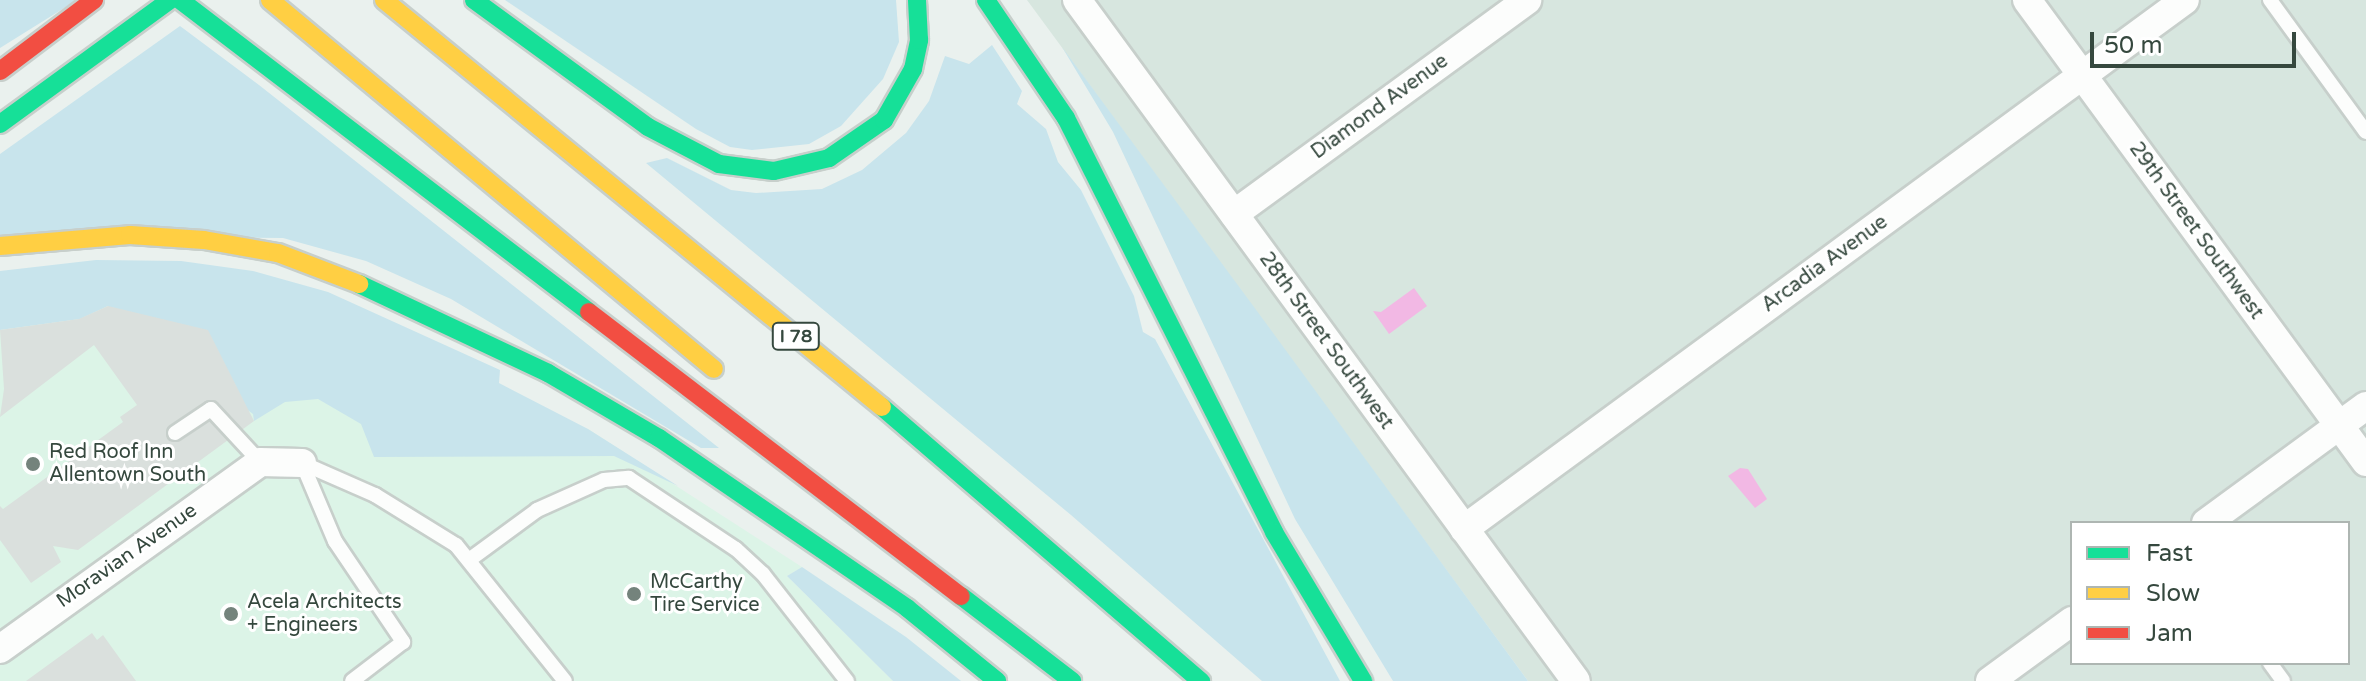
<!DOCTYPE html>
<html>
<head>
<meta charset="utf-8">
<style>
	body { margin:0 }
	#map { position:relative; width:2366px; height:681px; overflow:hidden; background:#eaf1ee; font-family:"Varela Round",sans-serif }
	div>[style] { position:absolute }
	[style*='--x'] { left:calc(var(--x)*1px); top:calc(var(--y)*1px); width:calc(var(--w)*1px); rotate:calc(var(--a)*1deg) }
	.residential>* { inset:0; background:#d7e6df }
	.commercial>* { inset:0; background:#dcf4e7 }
	.green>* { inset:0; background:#c8e4ec }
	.parking>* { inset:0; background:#dae0dd }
	.water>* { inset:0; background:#f2b8e4 }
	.roads { filter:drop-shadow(2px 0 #c7cfcb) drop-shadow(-2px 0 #c7cfcb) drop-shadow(0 2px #c7cfcb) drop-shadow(0 -2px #c7cfcb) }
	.lane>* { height:14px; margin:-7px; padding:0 7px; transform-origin:7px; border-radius:7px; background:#fcfdfc }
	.street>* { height:28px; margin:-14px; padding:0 14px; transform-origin:14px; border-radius:14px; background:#fcfdfc }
	.fast>* { height:18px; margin:-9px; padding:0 9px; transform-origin:9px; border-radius:9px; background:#16e098 }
	.slow>* { height:18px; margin:-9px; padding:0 9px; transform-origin:9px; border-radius:9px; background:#ffcf43 }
	.jam>* { height:18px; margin:-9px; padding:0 9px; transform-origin:9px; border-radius:9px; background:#f24e42 }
	.dots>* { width:22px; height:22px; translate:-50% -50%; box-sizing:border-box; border:4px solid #fff; border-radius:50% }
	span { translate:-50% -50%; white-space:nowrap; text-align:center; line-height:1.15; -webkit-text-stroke:6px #fff; paint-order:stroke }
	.shield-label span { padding:2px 6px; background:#fff; border:2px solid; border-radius:6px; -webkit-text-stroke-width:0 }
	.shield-label { font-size:18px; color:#35483e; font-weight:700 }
	.street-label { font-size:20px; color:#35483e }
	.poi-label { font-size:20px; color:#35483e }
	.left { translate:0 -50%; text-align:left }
	.legend { position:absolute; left:2070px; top:521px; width:280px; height:144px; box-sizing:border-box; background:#fff; border:2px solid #aeb6b2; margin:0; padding:10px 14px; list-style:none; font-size:24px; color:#35483e }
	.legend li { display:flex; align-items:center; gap:16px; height:40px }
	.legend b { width:40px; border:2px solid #aeb6b2 }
	.scale { position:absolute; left:2090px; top:32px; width:206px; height:36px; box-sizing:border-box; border:4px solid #35483e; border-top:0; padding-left:10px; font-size:24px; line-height:28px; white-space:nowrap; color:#35483e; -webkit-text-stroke:6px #fff; paint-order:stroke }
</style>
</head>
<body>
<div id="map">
	<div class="residential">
		<i style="clip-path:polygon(evenodd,1027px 0,2366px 0,2366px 681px,1528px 681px,1027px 0,2072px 523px,2348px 523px,2348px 663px,2072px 663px,2072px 523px)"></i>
	</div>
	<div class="commercial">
		<i style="clip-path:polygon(108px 306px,588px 429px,802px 567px,787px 576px,893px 681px,0 681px,0 330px,79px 319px)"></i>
	</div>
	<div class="green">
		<i style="clip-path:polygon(0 0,77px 0,0 48px)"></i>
		<i style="clip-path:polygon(505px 0,896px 0,899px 42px,883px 79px,841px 126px,809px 144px,752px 150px,730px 147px,696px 129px)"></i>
		<i style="clip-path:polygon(180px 26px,259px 85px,719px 448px,701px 448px,451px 299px,366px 261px,283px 238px,0 235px,0 154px)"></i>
		<i style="clip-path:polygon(992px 45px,1022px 91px,1017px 104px,1046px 129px,1058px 162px,1081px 190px,1134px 296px,1143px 332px,1155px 339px,1340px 681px,1262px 681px,1071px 515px,646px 163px,667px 158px,731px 190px,756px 193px,822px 189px,862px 170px,906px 133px,929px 101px,945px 56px,969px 64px)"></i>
		<i style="clip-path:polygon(1062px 47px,1254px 307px,1528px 681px,1393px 681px,1295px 519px,1113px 132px)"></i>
		<i style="clip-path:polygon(96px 260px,181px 261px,253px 271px,328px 292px,500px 370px,499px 383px,588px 429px,678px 486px,614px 456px,374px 457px,361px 424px,318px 399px,285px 402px,254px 421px,253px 414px,108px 306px,80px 319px,0 330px,0 271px)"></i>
		<i style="clip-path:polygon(802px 567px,906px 637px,961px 681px,893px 681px,787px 576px)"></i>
	</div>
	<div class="parking">
		<i style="clip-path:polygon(108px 306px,208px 330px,254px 421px,78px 550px,53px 546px,61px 562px,31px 583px,0 540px,0 506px,3px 509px,123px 422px,120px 417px,137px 405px,94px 345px,0 417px,4px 389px,0 330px,79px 319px)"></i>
		<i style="clip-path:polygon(92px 633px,97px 640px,103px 635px,136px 681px,26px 681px)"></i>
	</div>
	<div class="water">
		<i style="clip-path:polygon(1414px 288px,1427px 306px,1389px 334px,1373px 311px,1381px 312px)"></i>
		<i style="clip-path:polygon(1740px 468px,1748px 469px,1767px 499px,1755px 508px,1728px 476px)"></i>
	</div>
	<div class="roads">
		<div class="lane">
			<i style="--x:2270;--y:0;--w:163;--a:54"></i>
			<i style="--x:175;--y:433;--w:43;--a:-33.7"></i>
			<i style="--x:211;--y:409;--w:72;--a:47.2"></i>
			<i style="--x:302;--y:463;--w:80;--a:23.7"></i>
			<i style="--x:375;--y:495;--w:95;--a:31.7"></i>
			<i style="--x:456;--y:545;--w:174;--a:51.3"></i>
			<i style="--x:302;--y:463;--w:85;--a:67.1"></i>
			<i style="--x:335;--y:541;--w:122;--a:56"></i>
			<i style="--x:403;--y:642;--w:64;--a:142.6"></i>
			<i style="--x:469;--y:560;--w:84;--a:-36.3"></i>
			<i style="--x:537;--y:510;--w:73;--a:-24.1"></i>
			<i style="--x:604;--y:480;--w:25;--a:-5"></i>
			<i style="--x:629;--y:478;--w:128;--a:33.6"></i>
			<i style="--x:736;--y:549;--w:37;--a:43"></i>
			<i style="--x:763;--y:574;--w:136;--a:51.9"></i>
			<i style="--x:2270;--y:663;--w:22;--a:54"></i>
		</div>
		<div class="street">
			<i style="--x:1077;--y:0;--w:844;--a:53.77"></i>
			<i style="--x:2027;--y:0;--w:573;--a:53.73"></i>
			<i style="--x:1234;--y:214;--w:363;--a:-36.1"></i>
			<i style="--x:2206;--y:523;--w:198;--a:-36.2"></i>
			<i style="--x:1464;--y:529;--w:894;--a:-36.27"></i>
			<i style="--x:0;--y:649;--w:320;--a:-35.7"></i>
			<i style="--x:260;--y:462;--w:42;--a:1.4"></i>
			<i style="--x:1990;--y:681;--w:102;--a:-36.2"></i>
		</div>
		<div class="fast">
			<i style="--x:180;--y:0;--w:514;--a:37.34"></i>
			<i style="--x:474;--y:0;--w:215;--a:36.1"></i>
			<i style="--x:648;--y:127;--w:80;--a:27.5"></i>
			<i style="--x:719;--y:164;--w:55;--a:7.3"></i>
			<i style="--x:774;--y:171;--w:57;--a:-13.3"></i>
			<i style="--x:829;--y:158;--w:67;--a:-34.6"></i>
			<i style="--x:884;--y:120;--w:59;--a:-60.4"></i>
			<i style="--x:913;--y:69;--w:30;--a:-78"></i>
			<i style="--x:919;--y:40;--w:40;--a:-92.9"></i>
			<i style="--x:986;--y:0;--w:143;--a:55.9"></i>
			<i style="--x:1066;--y:118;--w:463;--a:63.3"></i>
			<i style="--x:1274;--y:532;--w:174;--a:59.1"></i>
			<i style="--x:0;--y:124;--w:210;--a:-36.1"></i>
			<i style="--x:359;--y:284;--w:209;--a:25.2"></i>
			<i style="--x:548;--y:373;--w:129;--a:30.4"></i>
			<i style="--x:659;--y:438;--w:301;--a:34.4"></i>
			<i style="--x:907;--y:608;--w:116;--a:39"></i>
			<i style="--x:882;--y:407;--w:421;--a:40.7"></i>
			<i style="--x:961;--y:596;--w:140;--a:37.4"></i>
		</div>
		<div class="slow">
			<i style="--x:270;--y:0;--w:577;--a:39.73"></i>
			<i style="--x:384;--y:0;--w:643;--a:39.26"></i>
			<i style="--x:0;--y:246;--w:130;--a:-4.8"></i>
			<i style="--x:130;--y:235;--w:74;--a:3.9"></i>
			<i style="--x:204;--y:240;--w:75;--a:10"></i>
			<i style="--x:278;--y:253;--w:87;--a:20.9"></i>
		</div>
		<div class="jam">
			<i style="--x:0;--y:71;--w:118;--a:-37.1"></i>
			<i style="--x:589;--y:312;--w:468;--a:37.4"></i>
		</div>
	</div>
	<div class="dots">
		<i style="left:33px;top:464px;background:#74837c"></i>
		<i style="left:634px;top:594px;background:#74837c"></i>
		<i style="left:231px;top:614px;background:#74837c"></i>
	</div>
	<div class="shield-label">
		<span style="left:796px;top:336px">I 78</span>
	</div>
	<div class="street-label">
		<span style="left:1380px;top:107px;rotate:-36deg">Diamond Avenue</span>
		<span style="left:2196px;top:231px;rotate:54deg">29th Street Southwest</span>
		<span style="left:1825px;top:264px;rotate:-36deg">Arcadia Avenue</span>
		<span style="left:1326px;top:341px;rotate:54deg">28th Street Southwest</span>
		<span style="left:127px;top:556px;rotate:-35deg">Moravian Avenue</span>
	</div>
	<div class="poi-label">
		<span class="left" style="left:49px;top:464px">Red Roof Inn<br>Allentown South</span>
		<span class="left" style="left:650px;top:594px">McCarthy<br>Tire Service</span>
		<span class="left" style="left:247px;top:614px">Acela Architects<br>+ Engineers</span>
	</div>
	<ul class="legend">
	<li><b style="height:10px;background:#16e098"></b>Fast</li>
	<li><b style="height:10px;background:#ffcf43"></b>Slow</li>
	<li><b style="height:10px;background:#f24e42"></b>Jam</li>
	</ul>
	<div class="scale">50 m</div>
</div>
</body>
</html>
